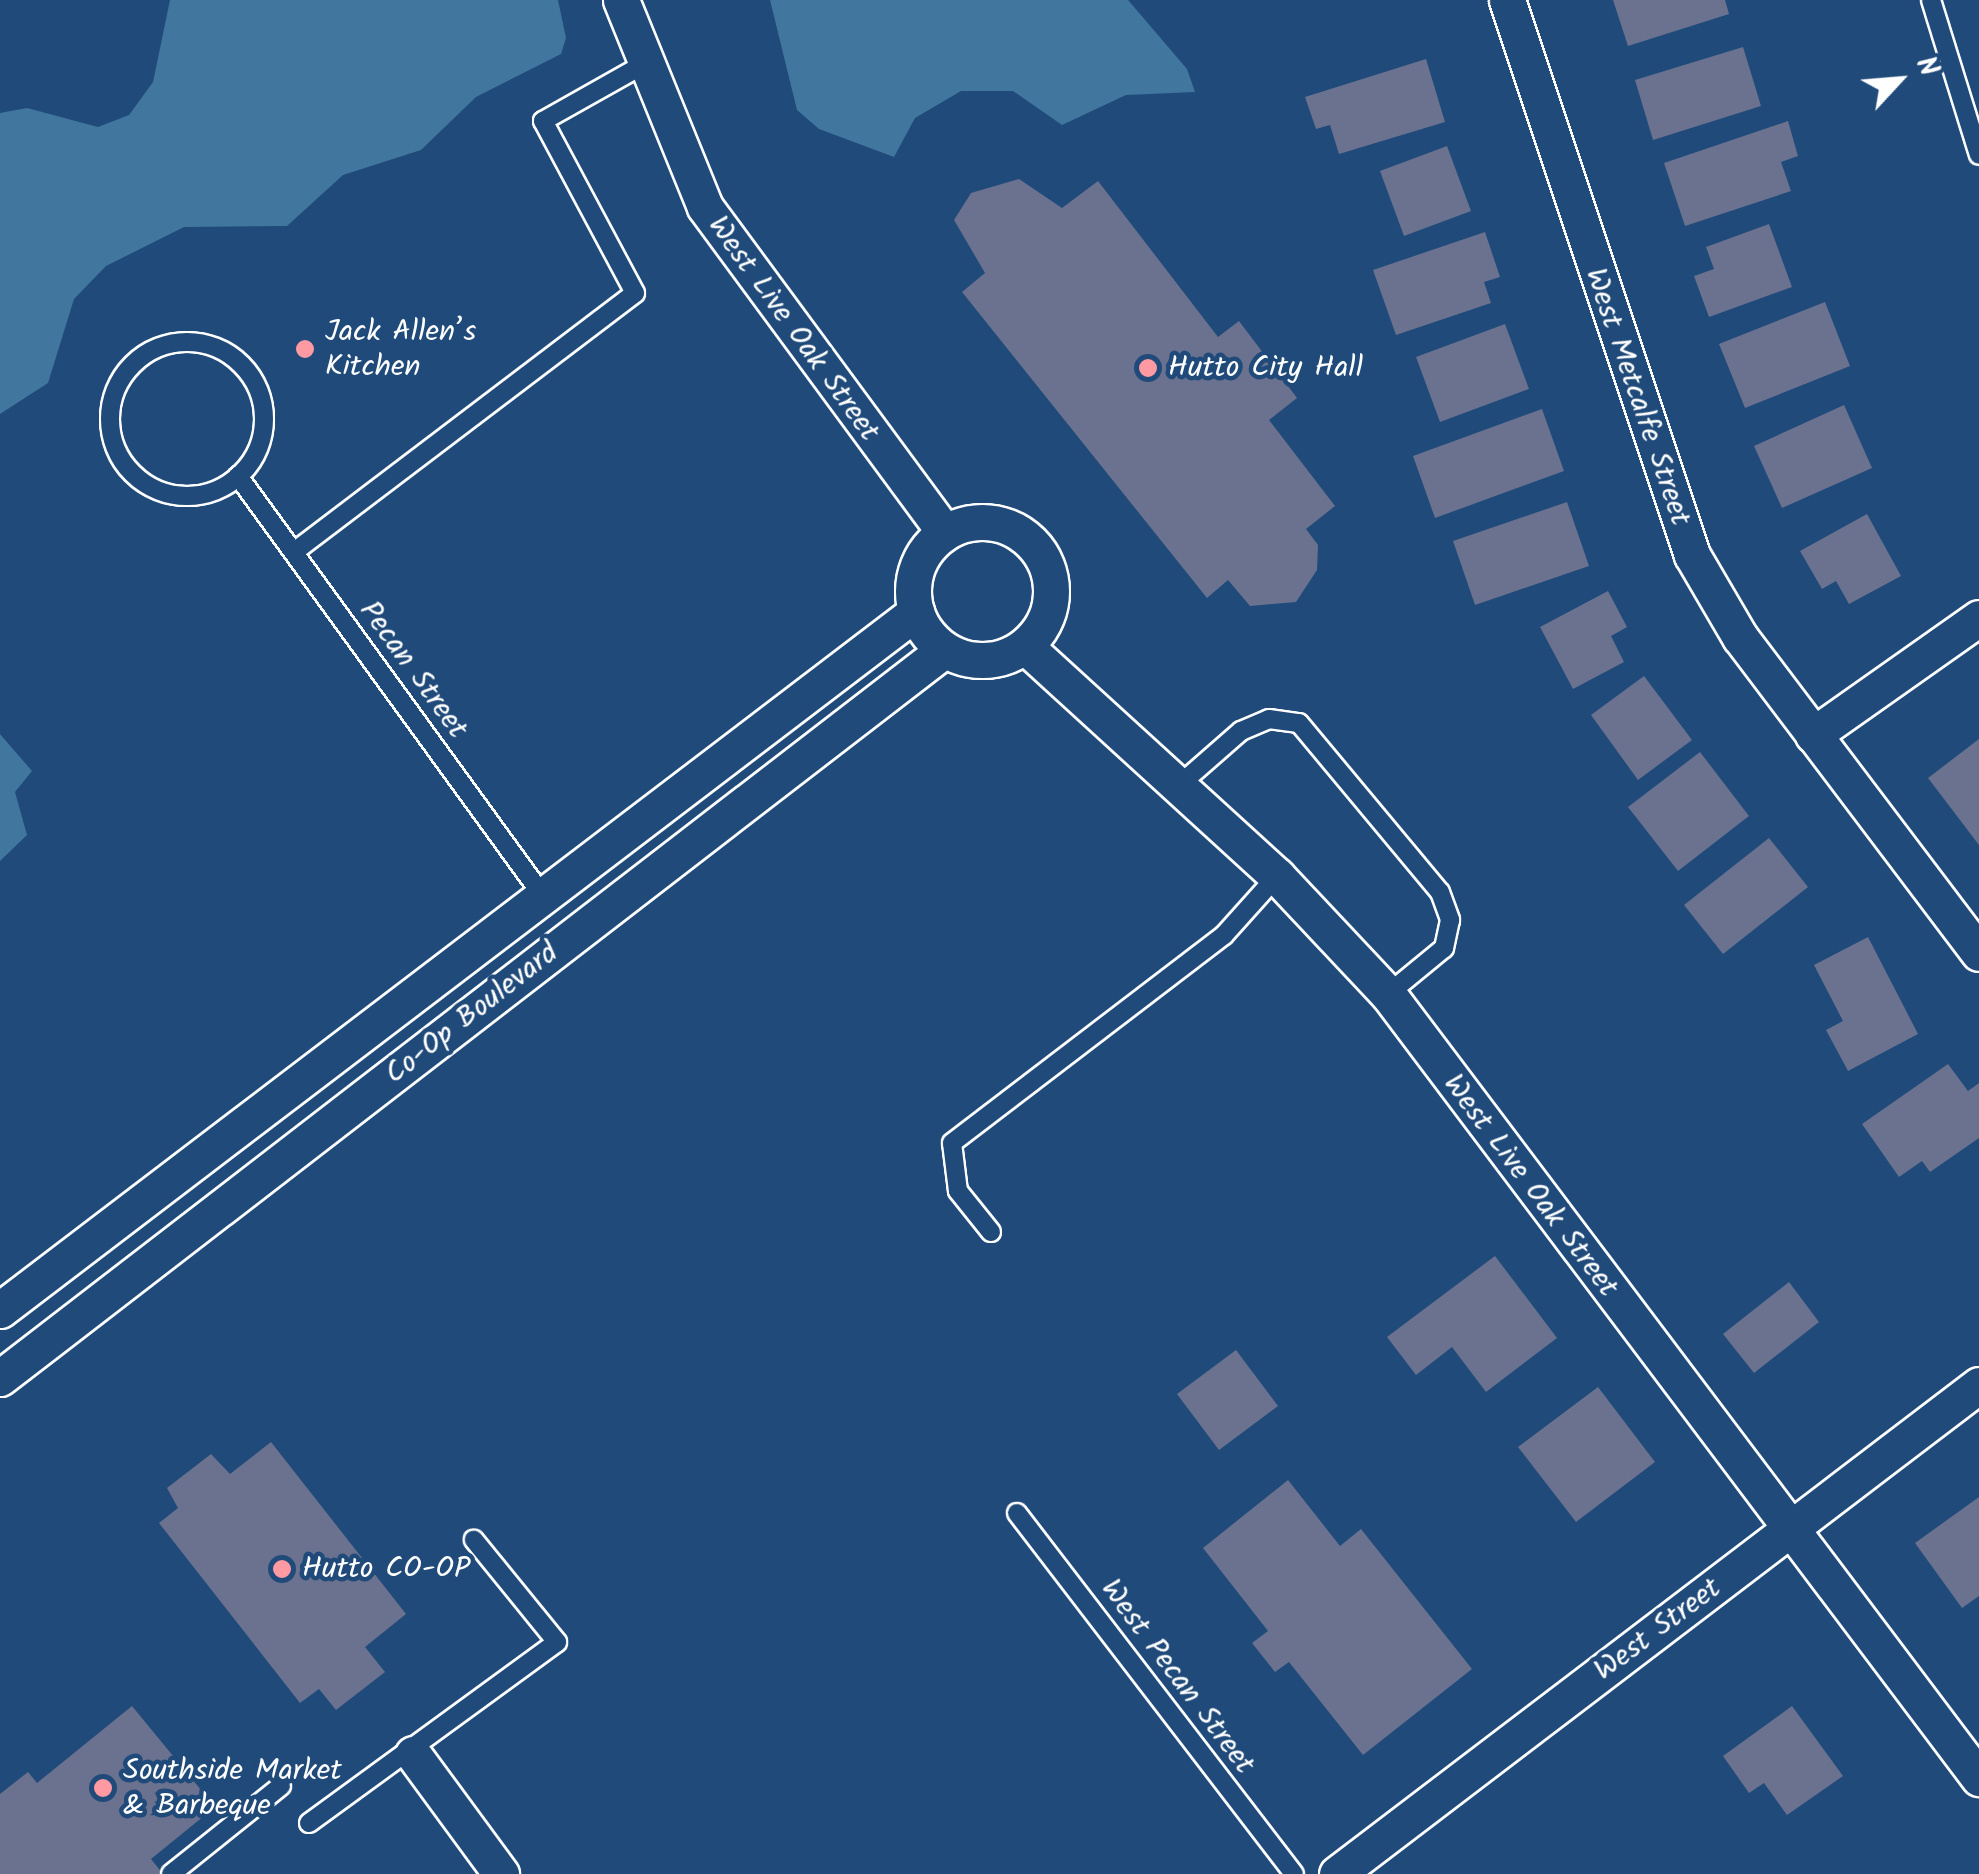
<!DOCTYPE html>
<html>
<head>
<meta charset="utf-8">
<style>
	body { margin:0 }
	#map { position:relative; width:1979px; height:1874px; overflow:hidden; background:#1f4a7a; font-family:Kalam,sans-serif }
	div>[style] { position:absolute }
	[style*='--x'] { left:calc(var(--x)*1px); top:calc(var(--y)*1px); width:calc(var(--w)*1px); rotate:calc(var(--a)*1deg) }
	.water>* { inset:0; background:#41769e }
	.building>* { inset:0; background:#6b728f }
	.roads { filter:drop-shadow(2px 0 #fff) drop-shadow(-2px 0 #fff) drop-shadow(0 2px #fff) drop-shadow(0 -2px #fff) }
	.lane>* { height:18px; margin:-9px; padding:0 9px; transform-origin:9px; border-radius:9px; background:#1f4a7a }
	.lane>.ring { margin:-9px; padding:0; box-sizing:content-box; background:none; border:18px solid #1f4a7a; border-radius:50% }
	.street>* { height:35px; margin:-17.5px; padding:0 17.5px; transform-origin:17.5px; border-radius:17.5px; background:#1f4a7a }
	.street>.ring { margin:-17.5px; padding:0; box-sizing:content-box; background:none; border:35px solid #1f4a7a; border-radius:50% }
	.dots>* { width:28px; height:28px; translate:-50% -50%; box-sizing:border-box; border:5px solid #1f4a7a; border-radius:50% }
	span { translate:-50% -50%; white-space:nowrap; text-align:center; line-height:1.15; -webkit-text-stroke:9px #1f4a7a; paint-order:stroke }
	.street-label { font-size:30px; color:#fff }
	.poi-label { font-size:30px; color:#fff }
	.left { translate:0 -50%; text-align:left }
	.north { position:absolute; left:1849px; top:30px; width:100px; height:100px; -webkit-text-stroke:8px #1f4a7a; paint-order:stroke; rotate:64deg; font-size:28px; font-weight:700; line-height:40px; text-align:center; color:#fff }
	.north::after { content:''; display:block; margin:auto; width:35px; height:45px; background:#fff; clip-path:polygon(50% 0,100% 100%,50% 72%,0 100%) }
</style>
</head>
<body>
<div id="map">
	<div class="water">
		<i style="clip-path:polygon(170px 0,558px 0,566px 38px,561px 54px,476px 97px,421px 150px,343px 175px,287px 226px,184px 227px,106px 266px,74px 299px,48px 383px,0 414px,0 113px,27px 108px,98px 127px,129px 115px,153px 82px)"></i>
		<i style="clip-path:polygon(770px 0,1128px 0,1187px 69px,1195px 92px,1126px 95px,1062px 125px,1013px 91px,961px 91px,915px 118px,894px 157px,819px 129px,797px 110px)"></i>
		<i style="clip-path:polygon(0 734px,32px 771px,15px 792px,27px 835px,0 861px)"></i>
	</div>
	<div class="building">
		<i style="clip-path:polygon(1613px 0,1725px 0,1729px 14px,1628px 46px)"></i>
		<i style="clip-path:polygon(1743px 47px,1761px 106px,1653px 140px,1635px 80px)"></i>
		<i style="clip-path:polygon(1426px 59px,1445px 122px,1339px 154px,1330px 125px,1316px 129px,1305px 97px)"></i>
		<i style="clip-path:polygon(1788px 121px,1798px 156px,1781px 162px,1791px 191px,1685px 226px,1664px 163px)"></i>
		<i style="clip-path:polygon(1447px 146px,1471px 211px,1404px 236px,1380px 171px)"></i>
		<i style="clip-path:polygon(1019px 179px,1062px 208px,1098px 181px,1218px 337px,1239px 321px,1297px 398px,1269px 420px,1335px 506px,1306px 529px,1318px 545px,1317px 570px,1296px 602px,1250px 606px,1228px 580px,1207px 598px,962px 292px,985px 273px,954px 220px,971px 193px)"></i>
		<i style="clip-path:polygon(1769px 224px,1792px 287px,1709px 317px,1694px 276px,1714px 269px,1706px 247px)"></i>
		<i style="clip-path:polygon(1485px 232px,1500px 277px,1484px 282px,1491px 303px,1396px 335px,1373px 270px)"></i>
		<i style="clip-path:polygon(1825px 302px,1850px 366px,1745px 408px,1719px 344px)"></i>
		<i style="clip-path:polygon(1505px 324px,1529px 389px,1440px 422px,1416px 357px)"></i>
		<i style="clip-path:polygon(1844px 405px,1872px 468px,1782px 508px,1754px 446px)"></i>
		<i style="clip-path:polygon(1542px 409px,1564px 471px,1435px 518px,1413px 456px)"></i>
		<i style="clip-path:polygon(1567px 502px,1589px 566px,1475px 605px,1453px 541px)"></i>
		<i style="clip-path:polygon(1867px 514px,1901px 576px,1849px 604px,1836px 581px,1822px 589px,1800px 551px)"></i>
		<i style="clip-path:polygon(1608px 591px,1627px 627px,1611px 636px,1624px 662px,1573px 689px,1540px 627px)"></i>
		<i style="clip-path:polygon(1644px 676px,1692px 740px,1638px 780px,1591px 715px)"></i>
		<i style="clip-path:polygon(1979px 739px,1979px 845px,1928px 778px)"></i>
		<i style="clip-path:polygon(1700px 752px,1749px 816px,1678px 871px,1628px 807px)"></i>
		<i style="clip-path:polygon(1769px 838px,1808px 887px,1723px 954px,1684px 905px)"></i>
		<i style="clip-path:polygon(1868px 937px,1918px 1034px,1848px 1071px,1826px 1030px,1843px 1021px,1814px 965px)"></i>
		<i style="clip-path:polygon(1948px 1064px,1968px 1091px,1979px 1083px,1979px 1138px,1930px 1172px,1922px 1161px,1899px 1177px,1862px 1124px)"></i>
		<i style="clip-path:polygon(1495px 1256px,1557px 1338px,1486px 1392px,1452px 1347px,1416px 1375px,1387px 1337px)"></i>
		<i style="clip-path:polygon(1789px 1282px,1819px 1322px,1754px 1373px,1723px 1334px)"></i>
		<i style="clip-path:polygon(1236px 1350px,1278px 1406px,1219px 1450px,1177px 1394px)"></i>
		<i style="clip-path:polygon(1598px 1387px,1655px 1462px,1576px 1522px,1518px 1447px)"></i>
		<i style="clip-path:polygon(271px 1442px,406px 1614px,365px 1647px,385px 1672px,336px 1710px,319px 1689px,300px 1703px,159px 1523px,178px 1508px,167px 1488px,211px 1454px,230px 1474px)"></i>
		<i style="clip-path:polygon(1288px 1480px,1340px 1546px,1361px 1529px,1472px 1669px,1363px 1755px,1289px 1662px,1275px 1672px,1252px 1643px,1268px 1631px,1203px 1548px)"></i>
		<i style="clip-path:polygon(1979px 1497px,1979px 1596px,1962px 1608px,1915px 1543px)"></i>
		<i style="clip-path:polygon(132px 1706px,215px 1807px,151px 1859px,163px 1874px,0 1874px,0 1794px,28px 1772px,37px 1783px)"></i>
		<i style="clip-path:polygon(1792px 1706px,1843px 1776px,1787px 1815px,1764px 1783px,1749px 1793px,1723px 1756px)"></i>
	</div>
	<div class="roads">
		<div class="lane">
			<i style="--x:1931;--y:0;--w:162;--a:72.8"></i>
			<i class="ring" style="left:110px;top:342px;width:136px;height:136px"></i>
			<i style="--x:238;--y:476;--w:519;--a:54.01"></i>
			<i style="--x:294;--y:552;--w:428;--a:-37.2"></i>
			<i style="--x:635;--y:293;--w:195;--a:-118.1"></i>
			<i style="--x:543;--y:121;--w:116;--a:-29.4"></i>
			<i style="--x:1177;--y:787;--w:85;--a:-41.2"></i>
			<i style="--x:1241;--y:731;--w:30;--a:-23"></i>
			<i style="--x:1269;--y:719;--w:30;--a:8"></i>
			<i style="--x:1299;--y:723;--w:220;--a:50.2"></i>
			<i style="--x:1440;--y:892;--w:30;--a:70"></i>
			<i style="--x:1450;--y:920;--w:29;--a:102"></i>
			<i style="--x:1444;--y:948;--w:72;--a:140.6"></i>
			<i style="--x:991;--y:1232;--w:53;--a:-128.8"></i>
			<i style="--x:958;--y:1191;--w:48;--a:-97.1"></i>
			<i style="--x:952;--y:1143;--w:342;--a:-37.4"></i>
			<i style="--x:1224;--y:935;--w:79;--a:-48.1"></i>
			<i style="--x:1017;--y:1513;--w:455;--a:52.5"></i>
			<i style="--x:309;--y:1823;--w:307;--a:-36.1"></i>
			<i style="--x:557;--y:1642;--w:132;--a:-129.1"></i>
			<i style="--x:171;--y:1874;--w:141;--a:-38.7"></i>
		</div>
		<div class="street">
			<i style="--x:621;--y:0;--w:223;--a:67.9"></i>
			<i style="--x:705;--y:207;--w:404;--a:53.6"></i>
			<i style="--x:1507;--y:0;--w:585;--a:71.57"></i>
			<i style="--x:1692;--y:555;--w:95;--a:59.7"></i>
			<i style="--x:1740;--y:637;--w:396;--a:52.9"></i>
			<i class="ring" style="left:913px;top:522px;width:103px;height:103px"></i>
			<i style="--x:1025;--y:646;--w:341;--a:42.4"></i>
			<i style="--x:1277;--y:876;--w:162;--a:46.8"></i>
			<i style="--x:1388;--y:994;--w:982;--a:52.99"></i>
			<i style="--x:1813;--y:735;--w:203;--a:-35.2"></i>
			<i style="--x:0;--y:1310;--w:1152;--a:-37.31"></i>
			<i style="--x:0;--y:1378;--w:1192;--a:-37.64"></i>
			<i style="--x:413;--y:1754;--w:149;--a:53.7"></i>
			<i style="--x:1337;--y:1874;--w:807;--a:-37.3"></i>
		</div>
	</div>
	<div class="dots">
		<i style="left:305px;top:349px;background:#ff9aa2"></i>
		<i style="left:1148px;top:368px;background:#ff9aa2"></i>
		<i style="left:282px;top:1569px;background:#ff9aa2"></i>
		<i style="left:103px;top:1788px;background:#ff9aa2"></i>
	</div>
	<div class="street-label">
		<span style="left:793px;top:329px;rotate:54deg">West Live Oak Street</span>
		<span style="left:1637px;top:397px;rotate:71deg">West Metcalfe Street</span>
		<span style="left:413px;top:670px;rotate:54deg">Pecan Street</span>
		<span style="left:472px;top:1014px;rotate:-38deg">Co-Op Boulevard</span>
		<span style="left:1530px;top:1186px;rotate:53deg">West Live Oak Street</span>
		<span style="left:1658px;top:1630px;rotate:-37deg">West Street</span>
		<span style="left:1177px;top:1677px;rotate:53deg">West Pecan Street</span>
	</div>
	<div class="poi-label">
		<span class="left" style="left:325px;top:349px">Jack Allen’s<br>Kitchen</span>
		<span class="left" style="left:1168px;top:368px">Hutto City Hall</span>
		<span class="left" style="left:302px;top:1569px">Hutto CO-OP</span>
		<span class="left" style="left:123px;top:1788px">Southside Market<br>&amp; Barbeque</span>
	</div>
	<div class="north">N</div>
</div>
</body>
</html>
